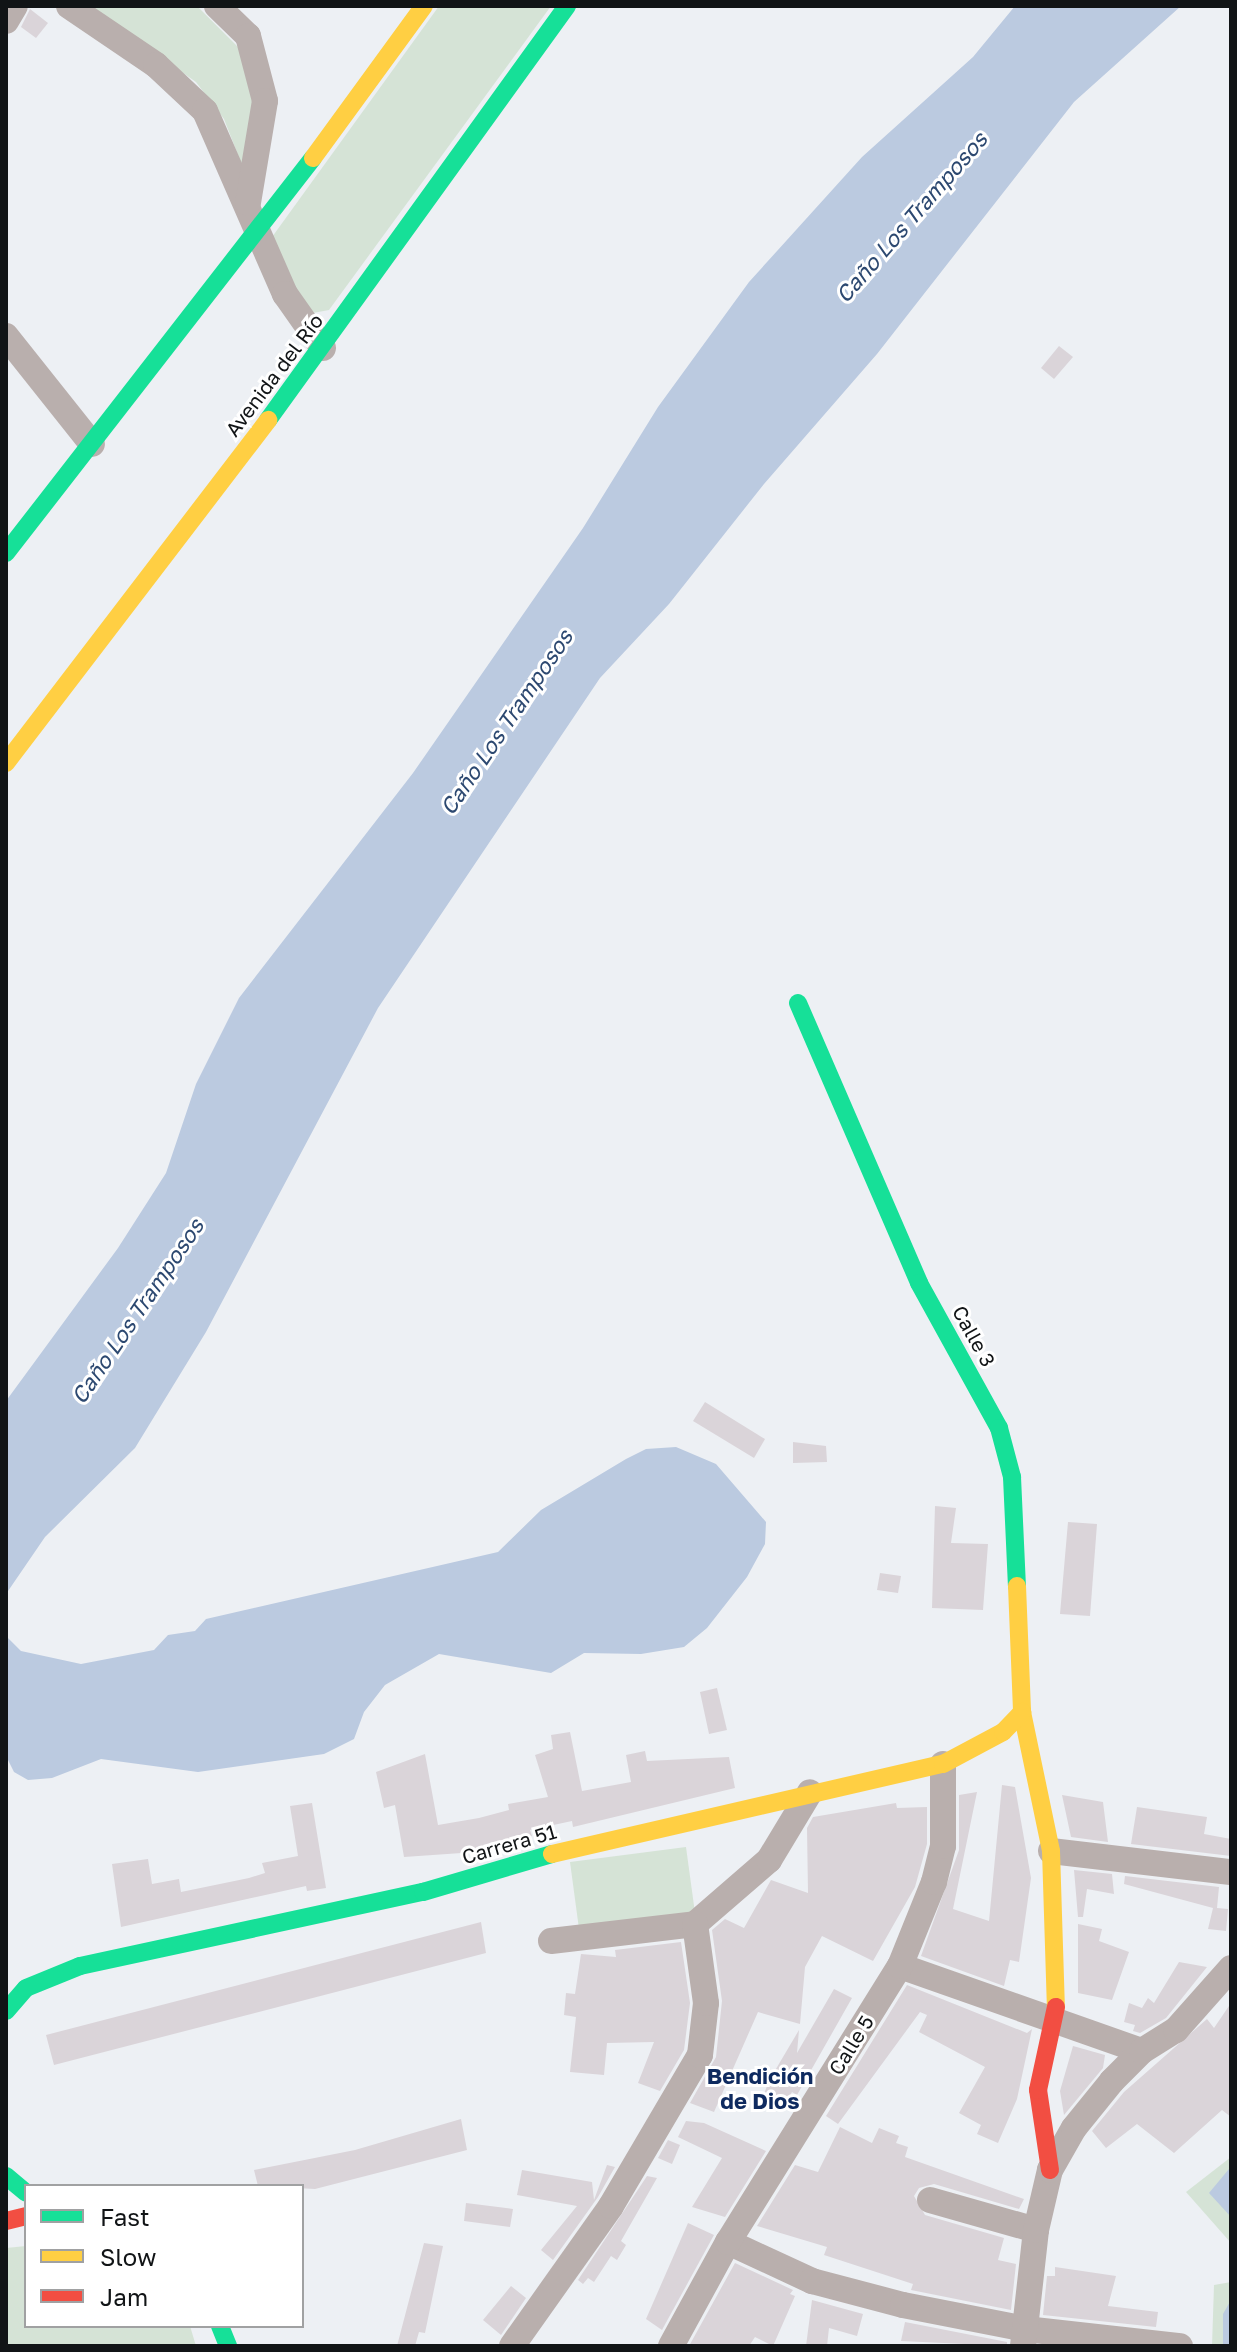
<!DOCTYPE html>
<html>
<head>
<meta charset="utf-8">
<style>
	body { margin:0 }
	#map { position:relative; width:1237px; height:2352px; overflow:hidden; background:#edf0f4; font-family:"Golos Text",sans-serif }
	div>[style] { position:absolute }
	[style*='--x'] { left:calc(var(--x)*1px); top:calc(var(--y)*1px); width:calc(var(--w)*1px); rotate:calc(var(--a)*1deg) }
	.green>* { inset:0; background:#d5e3d6 }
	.water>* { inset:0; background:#bbcae0 }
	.building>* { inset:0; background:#dad4d9 }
	.street>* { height:26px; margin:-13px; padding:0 13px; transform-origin:13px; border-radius:13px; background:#b9afad }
	.fast>* { height:18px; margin:-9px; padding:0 9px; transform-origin:9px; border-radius:9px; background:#16e098 }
	.slow>* { height:18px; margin:-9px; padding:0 9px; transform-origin:9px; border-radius:9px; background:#ffcf43 }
	.jam>* { height:18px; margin:-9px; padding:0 9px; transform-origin:9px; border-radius:9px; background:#f24e42 }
	span { translate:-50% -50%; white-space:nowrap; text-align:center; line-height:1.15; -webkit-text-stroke:6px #fff; paint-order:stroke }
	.street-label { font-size:20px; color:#111416 }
	.water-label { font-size:22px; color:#2c4870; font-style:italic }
	.neighbourhood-label { font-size:22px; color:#0e2a5f; font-weight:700 }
	.frame { position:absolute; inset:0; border:8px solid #111416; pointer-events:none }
	.legend { position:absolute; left:24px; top:2184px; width:280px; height:144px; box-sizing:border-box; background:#fff; border:2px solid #a0a1a2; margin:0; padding:10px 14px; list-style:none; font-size:24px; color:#111416 }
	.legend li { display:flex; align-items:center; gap:16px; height:40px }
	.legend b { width:40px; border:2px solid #a0a1a2 }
</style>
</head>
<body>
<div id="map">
	<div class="green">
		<i style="clip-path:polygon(88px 6px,197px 6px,240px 49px,257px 118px,247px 178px,224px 119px,196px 82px)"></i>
		<i style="clip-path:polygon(439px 6px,551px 6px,329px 310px,313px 313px,267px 244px)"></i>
		<i style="clip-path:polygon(686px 1847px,695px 1913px,579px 1929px,570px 1862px)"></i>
		<i style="clip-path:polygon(1231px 2157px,1231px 2243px,1186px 2192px)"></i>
		<i style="clip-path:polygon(26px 2246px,26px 2326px,190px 2326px,196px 2346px,6px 2346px,6px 2248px)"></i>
		<i style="clip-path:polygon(1231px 2282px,1231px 2346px,1212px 2346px,1214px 2285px)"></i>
	</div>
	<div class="water">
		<i style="clip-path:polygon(1015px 6px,1181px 6px,1074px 102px,877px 354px,764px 484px,669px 604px,600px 678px,378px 1008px,206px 1332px,135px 1448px,45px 1537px,6px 1594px,6px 1401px,118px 1248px,166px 1173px,196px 1084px,239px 998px,413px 773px,583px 528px,658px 407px,749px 282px,862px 157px,973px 57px)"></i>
		<i style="clip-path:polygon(676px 1447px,716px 1464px,766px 1522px,765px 1544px,747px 1577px,707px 1628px,684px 1647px,641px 1654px,584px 1653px,551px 1673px,439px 1654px,385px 1685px,364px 1712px,354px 1739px,324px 1754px,198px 1772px,101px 1759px,52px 1778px,28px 1780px,14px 1772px,6px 1756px,6px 1636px,21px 1651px,81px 1664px,154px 1650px,168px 1635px,195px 1631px,206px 1619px,498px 1552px,541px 1510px,626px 1459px,646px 1449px)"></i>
		<i style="clip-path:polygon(1229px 2169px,1231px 2173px,1231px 2217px,1209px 2193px)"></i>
		<i style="clip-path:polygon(1231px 2300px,1231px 2346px,1223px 2346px,1223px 2314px)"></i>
	</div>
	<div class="building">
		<i style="clip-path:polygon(30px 9px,48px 23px,36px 38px,21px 27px)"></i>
		<i style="clip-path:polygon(1059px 346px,1073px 357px,1054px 379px,1041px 368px)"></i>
		<i style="clip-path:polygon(705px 1402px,765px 1439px,754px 1458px,693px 1421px)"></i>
		<i style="clip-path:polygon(793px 1442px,826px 1446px,827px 1462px,793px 1463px)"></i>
		<i style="clip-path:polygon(935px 1506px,956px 1508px,951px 1543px,988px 1544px,983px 1610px,932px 1608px)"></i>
		<i style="clip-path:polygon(1068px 1522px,1097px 1524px,1090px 1616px,1060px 1614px)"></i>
		<i style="clip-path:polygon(880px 1573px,901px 1576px,898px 1593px,877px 1590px)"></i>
		<i style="clip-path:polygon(717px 1688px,727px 1730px,709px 1734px,700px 1692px)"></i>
		<i style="clip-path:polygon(570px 1732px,582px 1791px,631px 1782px,626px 1755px,645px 1751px,647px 1761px,729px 1757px,735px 1788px,573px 1827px,572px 1821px,530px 1830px,532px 1836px,476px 1852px,404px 1857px,395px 1805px,384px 1808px,376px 1772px,425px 1754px,438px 1825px,479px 1818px,509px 1810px,508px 1804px,548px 1797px,535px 1755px,553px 1749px,551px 1735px)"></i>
		<i style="clip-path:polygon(1002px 1785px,1015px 1787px,1031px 1878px,1019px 1962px,1010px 1960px,1004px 1986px,921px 1956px,959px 1850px,959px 1795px,977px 1792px,953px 1909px,989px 1921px)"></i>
		<i style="clip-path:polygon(1062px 1795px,1103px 1802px,1108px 1842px,1071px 1837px)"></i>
		<i style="clip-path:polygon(312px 1803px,326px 1888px,307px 1891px,306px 1886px,121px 1927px,112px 1864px,148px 1859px,152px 1884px,179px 1879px,181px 1892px,249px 1878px,265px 1873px,262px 1863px,298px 1856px,290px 1806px)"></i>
		<i style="clip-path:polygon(896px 1803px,897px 1808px,927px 1807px,927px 1844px,915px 1887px,873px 1961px,822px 1936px,805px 1967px,800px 2024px,758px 2012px,714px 2112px,690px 2103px,716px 2057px,722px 2001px,712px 1930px,725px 1919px,744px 1928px,771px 1880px,808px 1893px,807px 1828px,813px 1817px)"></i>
		<i style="clip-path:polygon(1137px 1807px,1207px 1817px,1204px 1834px,1231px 1839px,1231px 1856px,1131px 1844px)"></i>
		<i style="clip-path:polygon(1074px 1870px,1112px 1874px,1114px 1894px,1087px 1889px,1083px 1917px,1078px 1917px)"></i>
		<i style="clip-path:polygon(1125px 1876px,1219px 1887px,1217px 1908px,1228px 1909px,1226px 1931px,1208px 1929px,1213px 1908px,1124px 1884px)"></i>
		<i style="clip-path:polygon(481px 1922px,486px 1953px,54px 2065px,46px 2035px)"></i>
		<i style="clip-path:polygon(1078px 1924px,1102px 1929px,1099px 1941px,1129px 1952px,1112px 2000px,1078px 1993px)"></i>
		<i style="clip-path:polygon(681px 1942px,690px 2003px,684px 2050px,660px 2091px,638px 2083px,654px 2042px,607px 2043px,604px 2075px,570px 2072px,576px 2017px,564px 2015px,566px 1993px,575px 1994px,581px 1954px,616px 1957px,615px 1950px)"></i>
		<i style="clip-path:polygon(1179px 1962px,1207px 1967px,1166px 2018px,1140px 2033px,1133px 2031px,1135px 2025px,1124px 2022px,1129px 2003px,1142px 2008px,1148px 1998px,1154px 2003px)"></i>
		<i style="clip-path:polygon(907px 1985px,1027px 2033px,1032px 2029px,1017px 2099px,998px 2143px,977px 2134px,981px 2125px,959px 2113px,985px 2067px,919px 2032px,927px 2015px,920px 2012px,838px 2124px,826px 2116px)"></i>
		<i style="clip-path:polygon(834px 1989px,852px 1998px,797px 2095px,792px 2092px,781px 2112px,761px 2101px,770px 2079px,799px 2030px,797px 2053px)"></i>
		<i style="clip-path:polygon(1231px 2003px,1231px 2117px,1222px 2110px,1174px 2153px,1137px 2124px,1106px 2148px,1092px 2131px,1124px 2092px,1207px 2019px,1214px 2028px)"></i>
		<i style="clip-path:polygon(1073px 2046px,1105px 2055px,1103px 2068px,1064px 2115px,1060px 2091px)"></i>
		<i style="clip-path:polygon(461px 2119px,467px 2150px,315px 2189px,258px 2186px,254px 2170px,355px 2150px)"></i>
		<i style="clip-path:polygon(686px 2121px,704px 2123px,766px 2151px,725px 2217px,692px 2207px,722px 2158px,678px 2137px)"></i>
		<i style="clip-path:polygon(840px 2127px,872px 2143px,879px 2128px,899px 2136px,896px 2143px,908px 2147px,905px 2157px,1024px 2199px,1019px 2209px,934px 2184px,919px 2188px,914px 2196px,925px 2215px,1004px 2238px,998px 2260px,1016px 2264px,1011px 2310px,911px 2290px,913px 2284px,824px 2255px,827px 2247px,757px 2226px,795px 2165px,818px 2172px)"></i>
		<i style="clip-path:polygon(668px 2140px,680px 2145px,672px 2164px,658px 2158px)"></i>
		<i style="clip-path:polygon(607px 2165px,615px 2167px,598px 2197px,553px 2260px,541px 2250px,577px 2206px,517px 2195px,522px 2170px,592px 2182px,594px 2200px)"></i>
		<i style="clip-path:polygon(647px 2176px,657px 2178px,621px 2241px,626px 2245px,617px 2260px,611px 2256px,594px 2282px,588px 2278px,583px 2284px,578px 2280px)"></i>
		<i style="clip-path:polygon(466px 2203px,513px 2209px,510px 2227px,464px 2221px)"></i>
		<i style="clip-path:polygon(688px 2223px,714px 2235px,662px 2330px,646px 2319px)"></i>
		<i style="clip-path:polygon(424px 2243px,443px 2246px,425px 2333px,419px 2332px,415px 2346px,397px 2346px)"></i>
		<i style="clip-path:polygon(735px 2263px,793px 2290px,790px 2294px,795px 2296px,773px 2346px,755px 2337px,749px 2346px,689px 2346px)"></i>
		<i style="clip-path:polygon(1055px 2267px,1116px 2276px,1108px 2306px,1158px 2312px,1156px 2327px,1043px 2315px,1047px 2276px,1055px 2276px)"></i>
		<i style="clip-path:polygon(511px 2286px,526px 2298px,501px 2335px,483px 2320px)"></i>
		<i style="clip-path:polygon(812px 2300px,863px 2314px,857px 2336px,829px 2328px,827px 2346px,806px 2346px)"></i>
		<i style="clip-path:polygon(905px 2322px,1007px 2342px,1007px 2346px,901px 2341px)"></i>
	</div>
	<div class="street">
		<i style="--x:69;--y:6;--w:105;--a:34.1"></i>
		<i style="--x:156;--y:65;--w:67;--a:43.2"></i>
		<i style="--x:205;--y:111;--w:200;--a:66.4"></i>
		<i style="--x:285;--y:294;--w:66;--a:54.9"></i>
		<i style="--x:217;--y:6;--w:43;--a:44.1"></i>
		<i style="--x:248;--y:36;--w:67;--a:75.3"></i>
		<i style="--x:265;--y:101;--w:103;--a:99.5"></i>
		<i style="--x:6;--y:21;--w:17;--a:-59"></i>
		<i style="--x:6;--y:336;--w:138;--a:51.5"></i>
		<i style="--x:1051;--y:1851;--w:181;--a:6.7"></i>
		<i style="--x:551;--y:1941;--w:145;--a:-6.7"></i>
		<i style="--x:695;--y:1924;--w:98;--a:-40.9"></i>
		<i style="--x:769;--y:1860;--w:79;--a:-58.9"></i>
		<i style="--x:900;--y:1966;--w:256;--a:19.4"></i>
		<i style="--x:930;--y:2200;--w:110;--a:15.8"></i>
		<i style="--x:728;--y:2242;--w:93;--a:24.9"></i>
		<i style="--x:812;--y:2281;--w:94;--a:14.8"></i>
		<i style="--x:903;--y:2305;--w:124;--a:11.1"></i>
		<i style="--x:1025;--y:2329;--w:156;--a:6.3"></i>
		<i style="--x:512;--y:2346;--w:171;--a:-54.7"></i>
		<i style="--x:611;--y:2206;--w:175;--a:-59.5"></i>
		<i style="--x:700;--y:2055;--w:52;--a:-83.4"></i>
		<i style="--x:706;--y:2003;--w:80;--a:-97.9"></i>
		<i style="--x:671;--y:2346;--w:119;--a:-61.3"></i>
		<i style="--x:728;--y:2242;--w:325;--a:-58.1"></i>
		<i style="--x:900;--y:1966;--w:91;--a:-68"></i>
		<i style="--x:934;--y:1882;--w:37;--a:-76"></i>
		<i style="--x:943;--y:1846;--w:82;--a:-90"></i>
		<i style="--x:1023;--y:2346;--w:117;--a:-83.6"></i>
		<i style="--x:1036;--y:2230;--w:62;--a:-76.9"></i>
		<i style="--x:1050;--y:2170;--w:48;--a:-60.3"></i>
		<i style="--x:1074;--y:2128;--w:60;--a:-51"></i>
		<i style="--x:1112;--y:2081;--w:42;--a:-45"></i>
		<i style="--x:1142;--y:2051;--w:40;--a:-32"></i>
		<i style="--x:1176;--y:2030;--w:83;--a:-48.4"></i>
	</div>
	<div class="fast">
		<i style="--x:268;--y:420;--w:511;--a:-54.16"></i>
		<i style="--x:6;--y:553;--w:500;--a:-52.15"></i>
		<i style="--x:798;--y:1003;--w:305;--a:66.6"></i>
		<i style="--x:919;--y:1283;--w:166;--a:61.1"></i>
		<i style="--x:999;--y:1428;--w:51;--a:75.1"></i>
		<i style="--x:1012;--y:1477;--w:109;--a:87.4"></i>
		<i style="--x:6;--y:2011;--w:30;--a:-49"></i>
		<i style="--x:26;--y:1988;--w:58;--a:-22.2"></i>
		<i style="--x:80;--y:1966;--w:351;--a:-12.2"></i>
		<i style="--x:423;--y:1892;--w:134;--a:-16.4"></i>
		<i style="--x:6;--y:2176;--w:26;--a:40"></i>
		<i style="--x:220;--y:2326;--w:22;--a:68"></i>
	</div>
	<div class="slow">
		<i style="--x:313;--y:158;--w:188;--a:-53.9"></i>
		<i style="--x:6;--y:763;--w:432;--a:-52.6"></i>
		<i style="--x:1017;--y:1586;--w:126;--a:87.7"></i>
		<i style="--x:1022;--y:1712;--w:142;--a:78.2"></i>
		<i style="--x:1051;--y:1851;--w:156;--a:88.2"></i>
		<i style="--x:552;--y:1854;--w:401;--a:-13"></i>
		<i style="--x:943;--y:1764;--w:68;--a:-28.1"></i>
		<i style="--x:1003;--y:1732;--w:28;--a:-46"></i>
	</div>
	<div class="jam">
		<i style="--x:1050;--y:2170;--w:81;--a:-98.5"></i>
		<i style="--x:1038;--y:2090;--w:85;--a:-77.8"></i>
		<i style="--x:6;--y:2221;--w:21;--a:-14"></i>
	</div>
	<div class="street-label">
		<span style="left:274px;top:375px;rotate:-53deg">Avenida del Río</span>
		<span style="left:974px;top:1336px;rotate:61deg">Calle 3</span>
		<span style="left:509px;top:1844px;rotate:-16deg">Carrera 51</span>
		<span style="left:851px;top:2045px;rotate:-58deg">Calle 5</span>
	</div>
	<div class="water-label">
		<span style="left:911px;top:217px;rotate:-49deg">Caño Los Tramposos</span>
		<span style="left:506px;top:722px;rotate:-56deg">Caño Los Tramposos</span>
		<span style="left:137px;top:1311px;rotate:-56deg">Caño Los Tramposos</span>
	</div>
	<div class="neighbourhood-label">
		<span style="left:760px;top:2088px">Bendición<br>de Dios</span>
	</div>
	<div class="frame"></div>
	<ul class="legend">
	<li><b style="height:10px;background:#16e098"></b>Fast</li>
	<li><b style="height:10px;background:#ffcf43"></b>Slow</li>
	<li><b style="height:10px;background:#f24e42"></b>Jam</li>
	</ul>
</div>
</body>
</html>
